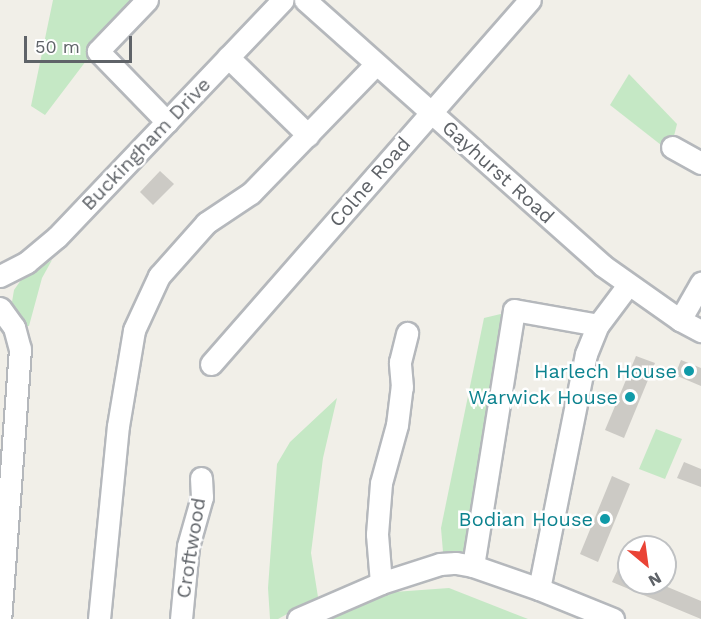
<!DOCTYPE html>
<html>
<head>
<meta charset="utf-8">
<style>
	body { margin:0 }
	#map { position:relative; width:701px; height:619px; overflow:hidden; background:#f1efe8; font-family:"Work Sans",sans-serif }
	div>[style] { position:absolute }
	[style*='--x'] { left:calc(var(--x)*1px); top:calc(var(--y)*1px); width:calc(var(--w)*1px); rotate:calc(var(--a)*1deg) }
	.green>* { inset:0; background:#c5e8c5 }
	.building>* { inset:0; background:#cccac5 }
	.roads { filter:drop-shadow(2px 0 #b5b8bc) drop-shadow(-2px 0 #b5b8bc) drop-shadow(0 2px #b5b8bc) drop-shadow(0 -2px #b5b8bc) }
	.minor>* { height:21px; margin:-10.5px; padding:0 10.5px; transform-origin:10.5px; border-radius:10.5px; background:#fff }
	.dots>* { width:16px; height:16px; translate:-50% -50%; box-sizing:border-box; border:3px solid #fff; border-radius:50% }
	span { translate:-50% -50%; white-space:nowrap; text-align:center; line-height:1.15; -webkit-text-stroke:5px #fff; paint-order:stroke }
	.street-label { font-size:20px; color:#5f6368 }
	.culture-label { font-size:20px; color:#0d838f }
	.right { translate:-100% -50%; text-align:right }
	.north { position:absolute; left:617px; top:535px; width:60px; height:60px; box-sizing:border-box; background:#fff; border:2px solid #bfc1c3; border-radius:50%; rotate:151deg; font-size:16px; font-weight:700; line-height:24px; text-align:center; color:#5f6368 }
	.north::after { content:''; display:block; margin:auto; width:21px; height:27px; background:#ea4335; clip-path:polygon(50% 0,100% 100%,50% 72%,0 100%) }
	.scale { position:absolute; left:24px; top:36px; width:108px; height:27px; box-sizing:border-box; border:3px solid #5f6368; border-top:0; padding-left:8px; font-size:18px; line-height:21px; white-space:nowrap; color:#5f6368; -webkit-text-stroke:4px #fff; paint-order:stroke }
</style>
</head>
<body>
<div id="map">
	<div class="green">
		<i style="clip-path:polygon(53px 0,140px 0,89px 57px,45px 115px,31px 106px)"></i>
		<i style="clip-path:polygon(629px 74px,677px 124px,670px 152px,610px 105px)"></i>
		<i style="clip-path:polygon(52px 260px,42px 278px,29px 326px,26px 326px,12px 302px,14px 290px,21px 280px)"></i>
		<i style="clip-path:polygon(509px 312px,472px 554px,443px 552px,441px 528px,484px 318px)"></i>
		<i style="clip-path:polygon(337px 398px,323px 458px,311px 553px,318px 597px,278px 619px,270px 619px,268px 588px,277px 464px,290px 442px)"></i>
		<i style="clip-path:polygon(656px 429px,682px 439px,665px 479px,639px 469px)"></i>
		<i style="clip-path:polygon(449px 588px,528px 619px,319px 619px,380px 593px)"></i>
	</div>
	<div class="building">
		<i style="clip-path:polygon(160px 171px,174px 184px,153px 205px,140px 192px)"></i>
		<i style="clip-path:polygon(636px 356px,655px 363px,624px 438px,605px 430px)"></i>
		<i style="clip-path:polygon(681px 360px,701px 368px,701px 386px,675px 375px)"></i>
		<i style="clip-path:polygon(684px 462px,701px 469px,701px 487px,677px 478px)"></i>
		<i style="clip-path:polygon(612px 476px,630px 484px,598px 562px,580px 554px)"></i>
		<i style="clip-path:polygon(619px 567px,629px 571px,629px 583px,658px 583px,701px 601px,701px 619px,612px 582px)"></i>
	</div>
	<div class="roads">
		<div class="minor">
			<i style="--x:147;--y:0;--w:71;--a:133.9"></i>
			<i style="--x:98;--y:51;--w:99;--a:45.8"></i>
			<i style="--x:305;--y:0;--w:398;--a:41.7"></i>
			<i style="--x:602;--y:265;--w:95;--a:35.2"></i>
			<i style="--x:680;--y:320;--w:24;--a:28"></i>
			<i style="--x:228;--y:57;--w:112;--a:44.3"></i>
			<i style="--x:672;--y:147;--w:33;--a:29"></i>
			<i style="--x:0;--y:276;--w:30;--a:-27"></i>
			<i style="--x:27;--y:262;--w:39;--a:-40"></i>
			<i style="--x:57;--y:237;--w:327;--a:-46.4"></i>
			<i style="--x:0;--y:308;--w:24;--a:54"></i>
			<i style="--x:14;--y:327;--w:23;--a:75"></i>
			<i style="--x:20;--y:349;--w:271;--a:94.2"></i>
			<i style="--x:680;--y:320;--w:43;--a:-60.4"></i>
			<i style="--x:211;--y:364;--w:484;--a:-48.8"></i>
			<i style="--x:473;--y:566;--w:259;--a:-80.9"></i>
			<i style="--x:514;--y:310;--w:85;--a:10.1"></i>
			<i style="--x:381;--y:583;--w:49;--a:-94.7"></i>
			<i style="--x:377;--y:534;--w:51;--a:-85.5"></i>
			<i style="--x:381;--y:483;--w:60;--a:-74.6"></i>
			<i style="--x:397;--y:425;--w:38;--a:-83"></i>
			<i style="--x:402;--y:387;--w:25;--a:-95"></i>
			<i style="--x:400;--y:362;--w:30;--a:-76"></i>
			<i style="--x:539;--y:589;--w:240;--a:-78.7"></i>
			<i style="--x:586;--y:354;--w:31;--a:-68"></i>
			<i style="--x:598;--y:325;--w:50;--a:-53.1"></i>
			<i style="--x:99;--y:619;--w:194;--a:-84.4"></i>
			<i style="--x:118;--y:426;--w:97;--a:-80.5"></i>
			<i style="--x:134;--y:330;--w:60;--a:-65.2"></i>
			<i style="--x:159;--y:276;--w:71;--a:-48.4"></i>
			<i style="--x:206;--y:223;--w:54;--a:-33.7"></i>
			<i style="--x:251;--y:193;--w:178;--a:-45.9"></i>
			<i style="--x:181;--y:619;--w:73;--a:-84.5"></i>
			<i style="--x:188;--y:546;--w:51;--a:-74.1"></i>
			<i style="--x:202;--y:497;--w:19;--a:-93"></i>
			<i style="--x:298;--y:619;--w:90;--a:-23.4"></i>
			<i style="--x:381;--y:583;--w:62;--a:-17.9"></i>
			<i style="--x:440;--y:564;--w:16;--a:-4"></i>
			<i style="--x:456;--y:563;--w:17;--a:10"></i>
			<i style="--x:473;--y:566;--w:70;--a:19.2"></i>
			<i style="--x:539;--y:589;--w:80;--a:22.1"></i>
		</div>
	</div>
	<div class="dots">
		<i style="left:689px;top:371px;background:#0f9aa8"></i>
		<i style="left:630px;top:397px;background:#0f9aa8"></i>
		<i style="left:605px;top:519px;background:#0f9aa8"></i>
	</div>
	<div class="street-label">
		<span style="left:146px;top:144px;rotate:-46deg">Buckingham Drive</span>
		<span style="left:498px;top:172px;rotate:42deg">Gayhurst Road</span>
		<span style="left:370px;top:182px;rotate:-49deg">Colne Road</span>
		<span style="left:191px;top:548px;rotate:-81deg">Croftwood</span>
	</div>
	<div class="culture-label">
		<span class="right" style="left:677px;top:371px">Harlech House</span>
		<span class="right" style="left:618px;top:397px">Warwick House</span>
		<span class="right" style="left:593px;top:519px">Bodian House</span>
	</div>
	<div class="north">N</div>
	<div class="scale">50 m</div>
</div>
</body>
</html>
